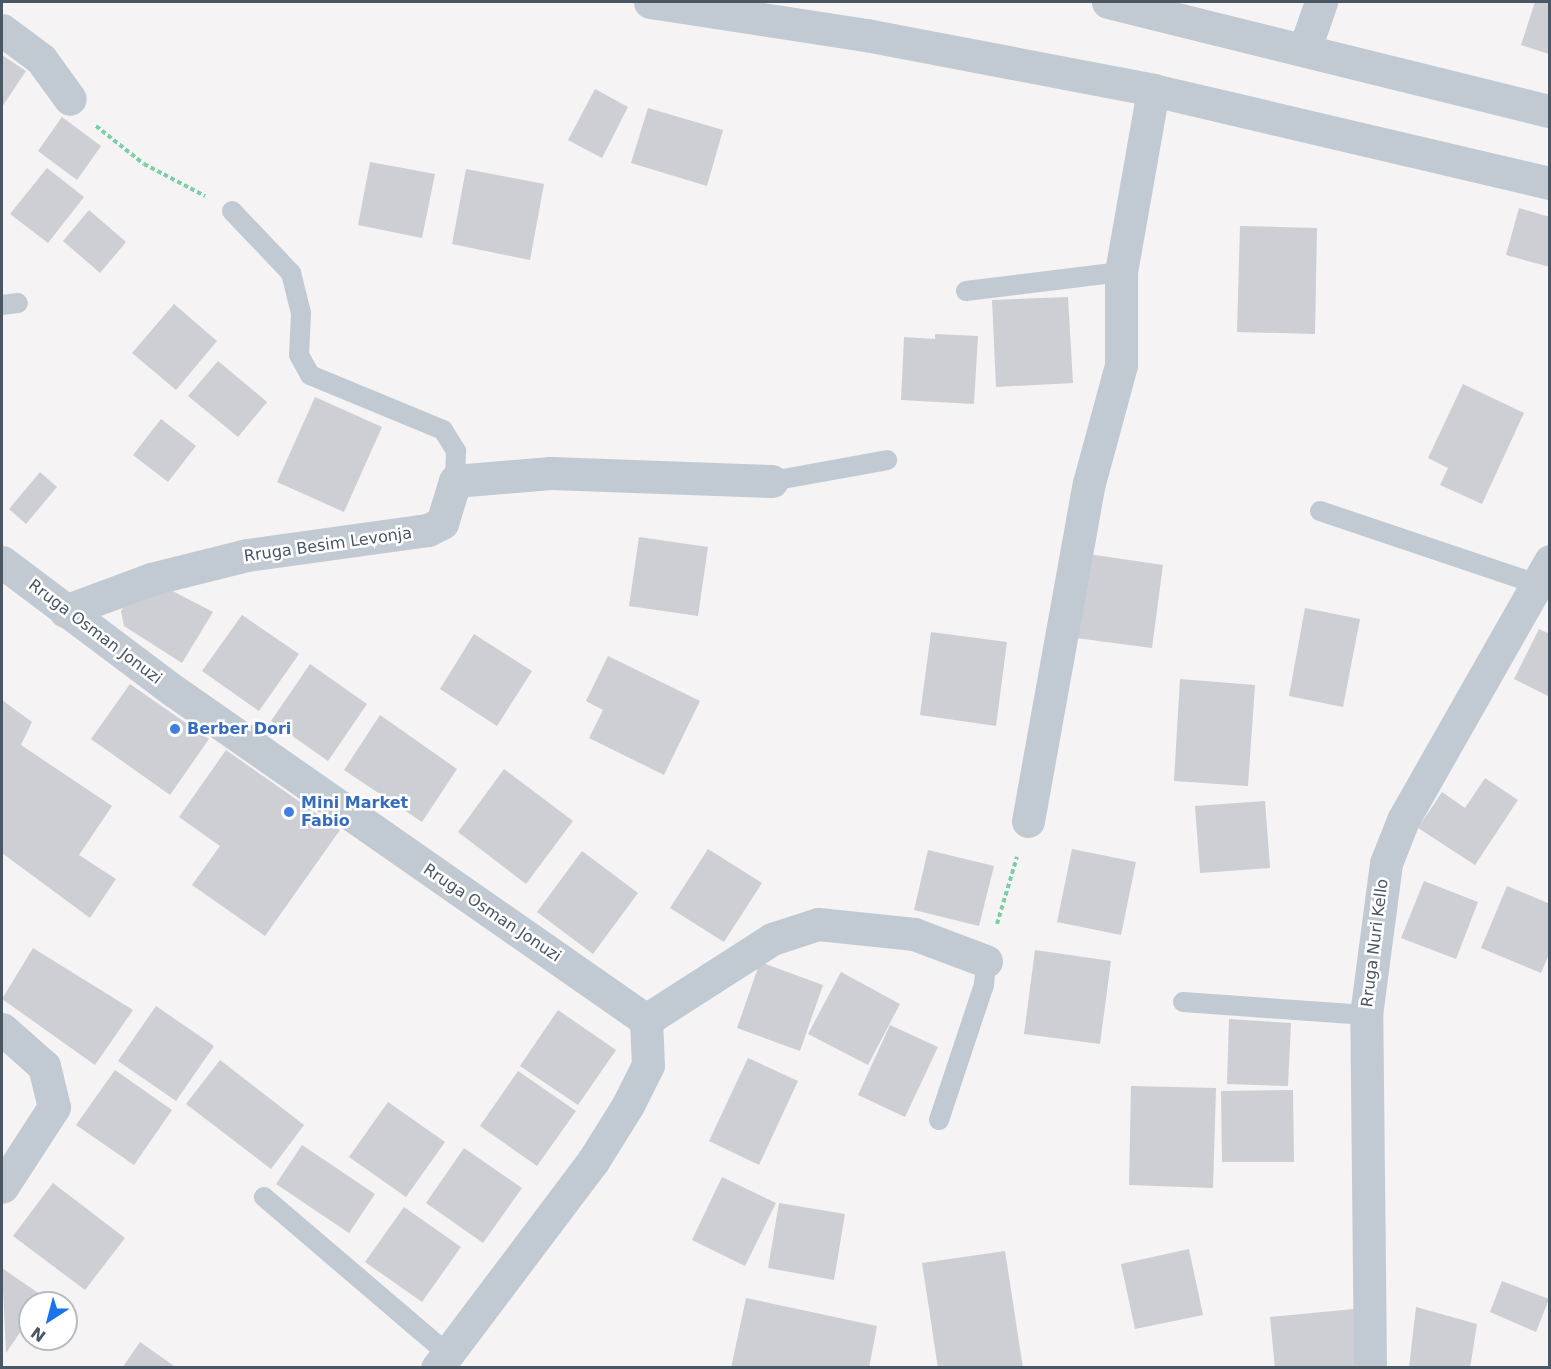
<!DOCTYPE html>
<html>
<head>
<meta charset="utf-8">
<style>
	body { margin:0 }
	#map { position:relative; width:1551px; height:1369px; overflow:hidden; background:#f5f3f3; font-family:"DejaVu Sans",sans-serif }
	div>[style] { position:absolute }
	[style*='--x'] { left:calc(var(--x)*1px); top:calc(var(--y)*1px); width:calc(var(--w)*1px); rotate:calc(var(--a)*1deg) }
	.building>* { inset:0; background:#cdcfd5 }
	.path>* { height:4px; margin-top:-2px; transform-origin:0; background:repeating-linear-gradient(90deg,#7ad0a6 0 4.5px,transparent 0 7.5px) }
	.service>* { height:20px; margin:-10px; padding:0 10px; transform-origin:10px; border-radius:10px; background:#c1cad2 }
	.minor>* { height:33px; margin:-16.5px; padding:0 16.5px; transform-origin:16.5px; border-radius:16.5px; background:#c1cad2 }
	.tertiary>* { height:33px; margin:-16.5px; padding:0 16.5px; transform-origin:16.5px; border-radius:16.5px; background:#c1cad2 }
	.dots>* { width:16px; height:16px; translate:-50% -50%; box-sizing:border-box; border:3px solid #fff; border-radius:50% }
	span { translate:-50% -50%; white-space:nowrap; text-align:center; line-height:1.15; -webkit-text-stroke:5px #fff; paint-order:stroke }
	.street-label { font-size:16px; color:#4a5661 }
	.shop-label { font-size:16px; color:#366cbe; font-weight:700 }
	.left { translate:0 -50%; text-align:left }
	.frame { position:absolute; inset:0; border:3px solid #4a5661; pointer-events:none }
	.north { position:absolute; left:18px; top:1291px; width:60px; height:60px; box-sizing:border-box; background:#fff; border:2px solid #b7bbc0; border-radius:50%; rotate:216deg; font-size:16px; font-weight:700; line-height:24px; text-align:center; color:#4a5661 }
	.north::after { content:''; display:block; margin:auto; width:21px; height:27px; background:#1a73e8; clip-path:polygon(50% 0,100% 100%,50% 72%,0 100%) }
</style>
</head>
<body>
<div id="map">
	<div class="building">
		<i style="clip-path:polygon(1535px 2px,1550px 2px,1549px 54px,1521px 45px)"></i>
		<i style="clip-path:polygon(2px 55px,26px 71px,2px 107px)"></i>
		<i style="clip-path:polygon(595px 89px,628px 107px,602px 158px,568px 140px)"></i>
		<i style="clip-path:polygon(648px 108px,723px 130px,707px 186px,631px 163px)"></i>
		<i style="clip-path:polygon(62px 117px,101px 146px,77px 180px,38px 151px)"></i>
		<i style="clip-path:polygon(370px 162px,435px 174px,422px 238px,358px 225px)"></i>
		<i style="clip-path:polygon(47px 168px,84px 197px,48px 243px,10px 214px)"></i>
		<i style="clip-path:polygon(466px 169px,544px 184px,530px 260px,452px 244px)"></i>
		<i style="clip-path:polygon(1519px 208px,1550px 217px,1550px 267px,1506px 255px)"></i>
		<i style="clip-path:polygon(89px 210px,126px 242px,100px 273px,63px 241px)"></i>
		<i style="clip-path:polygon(1240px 226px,1317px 228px,1315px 334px,1237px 332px)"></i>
		<i style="clip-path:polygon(1068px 297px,1073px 383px,996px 387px,992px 300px)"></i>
		<i style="clip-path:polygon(174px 304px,217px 341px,176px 390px,132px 353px)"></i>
		<i style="clip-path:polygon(935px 334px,978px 336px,974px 404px,901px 400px,904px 337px,935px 339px)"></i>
		<i style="clip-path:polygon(218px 361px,267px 402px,238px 437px,188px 396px)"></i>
		<i style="clip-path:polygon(1463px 384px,1524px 413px,1482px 504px,1440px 485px,1448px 468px,1428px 458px)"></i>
		<i style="clip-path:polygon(315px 397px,382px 427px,344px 512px,277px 482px)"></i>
		<i style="clip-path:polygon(161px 419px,196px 446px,168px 482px,133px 455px)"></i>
		<i style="clip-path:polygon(40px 472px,57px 487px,26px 524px,9px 509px)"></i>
		<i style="clip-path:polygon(639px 537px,708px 547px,698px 616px,629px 606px)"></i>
		<i style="clip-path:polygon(1088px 554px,1163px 565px,1152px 648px,1076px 638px)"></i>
		<i style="clip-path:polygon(163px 586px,213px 612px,182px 663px,124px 626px,121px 611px,132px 594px)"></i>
		<i style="clip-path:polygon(1305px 608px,1360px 619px,1343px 707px,1289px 696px)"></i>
		<i style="clip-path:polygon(242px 615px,299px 654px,259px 711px,202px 671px)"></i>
		<i style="clip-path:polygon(1539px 629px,1550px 634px,1550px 697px,1514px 679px)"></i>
		<i style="clip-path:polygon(931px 632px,1007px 642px,996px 726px,920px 715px)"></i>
		<i style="clip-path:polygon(474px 634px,532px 671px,497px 726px,440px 689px)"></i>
		<i style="clip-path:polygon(608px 656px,700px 701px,664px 775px,589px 738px,603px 710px,586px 701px)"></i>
		<i style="clip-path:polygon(310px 664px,367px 704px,328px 761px,271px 721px)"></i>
		<i style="clip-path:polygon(1180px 679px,1255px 685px,1248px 786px,1174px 781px)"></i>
		<i style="clip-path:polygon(130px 684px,209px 739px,170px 795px,91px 739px)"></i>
		<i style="clip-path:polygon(2px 700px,32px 722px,21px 745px,112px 806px,79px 855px,116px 879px,90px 918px,2px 853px)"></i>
		<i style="clip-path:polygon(380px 715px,457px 769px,422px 822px,344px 770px)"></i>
		<i style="clip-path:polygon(226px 750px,340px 830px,265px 936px,192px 885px,220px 846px,179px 817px)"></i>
		<i style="clip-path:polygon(504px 769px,573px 821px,526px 884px,458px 832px)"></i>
		<i style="clip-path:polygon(1485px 778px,1518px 800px,1475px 865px,1418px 828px,1442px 792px,1465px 808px)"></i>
		<i style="clip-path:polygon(1265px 801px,1270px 868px,1200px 873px,1195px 806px)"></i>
		<i style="clip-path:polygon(708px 849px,762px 883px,724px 942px,670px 908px)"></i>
		<i style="clip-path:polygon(1072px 849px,1136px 862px,1121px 935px,1057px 922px)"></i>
		<i style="clip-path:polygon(928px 850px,994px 866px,979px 926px,914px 910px)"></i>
		<i style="clip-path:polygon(582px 851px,638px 893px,593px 954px,537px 912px)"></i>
		<i style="clip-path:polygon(1424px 881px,1478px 902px,1456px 959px,1401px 938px)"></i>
		<i style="clip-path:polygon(1507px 886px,1550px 904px,1550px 952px,1541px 973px,1481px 948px)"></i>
		<i style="clip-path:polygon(33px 948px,133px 1010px,95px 1065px,2px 999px)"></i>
		<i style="clip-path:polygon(1035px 950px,1111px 961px,1100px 1044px,1024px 1034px)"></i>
		<i style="clip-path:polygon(760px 962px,823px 985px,800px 1051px,737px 1028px)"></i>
		<i style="clip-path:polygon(841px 972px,900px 1004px,868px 1065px,808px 1034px)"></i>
		<i style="clip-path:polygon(156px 1006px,214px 1046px,176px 1101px,118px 1061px)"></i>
		<i style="clip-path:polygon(558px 1010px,616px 1050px,578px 1105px,520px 1066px)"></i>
		<i style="clip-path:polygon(1229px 1019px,1291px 1023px,1288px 1086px,1227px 1084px)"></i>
		<i style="clip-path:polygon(890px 1025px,938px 1047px,905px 1117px,858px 1095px)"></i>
		<i style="clip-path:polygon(748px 1058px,798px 1081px,759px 1165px,709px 1141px)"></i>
		<i style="clip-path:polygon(220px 1060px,304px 1125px,271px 1169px,186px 1104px)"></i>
		<i style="clip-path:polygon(115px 1070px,172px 1110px,134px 1165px,76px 1125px)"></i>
		<i style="clip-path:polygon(518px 1071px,576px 1111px,537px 1166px,480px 1126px)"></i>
		<i style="clip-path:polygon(1131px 1086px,1216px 1088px,1213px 1188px,1129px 1185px)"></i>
		<i style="clip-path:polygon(1293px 1090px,1294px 1162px,1222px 1162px,1221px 1091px)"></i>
		<i style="clip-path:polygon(388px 1102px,445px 1142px,406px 1197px,349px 1157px)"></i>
		<i style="clip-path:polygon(302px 1145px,375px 1194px,349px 1233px,276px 1184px)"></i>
		<i style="clip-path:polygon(464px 1148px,522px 1188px,483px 1243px,426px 1203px)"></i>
		<i style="clip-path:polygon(722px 1177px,776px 1203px,745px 1266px,692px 1240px)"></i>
		<i style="clip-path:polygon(53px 1183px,125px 1238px,85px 1290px,13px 1236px)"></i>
		<i style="clip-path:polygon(779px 1203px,845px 1214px,834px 1280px,768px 1268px)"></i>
		<i style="clip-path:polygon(404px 1207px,461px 1247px,422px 1302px,365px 1262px)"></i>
		<i style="clip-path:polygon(1189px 1249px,1203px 1315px,1135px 1329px,1121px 1264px)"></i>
		<i style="clip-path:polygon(1005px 1251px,1023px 1368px,938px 1368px,922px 1263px)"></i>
		<i style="clip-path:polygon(2px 1268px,44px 1297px,30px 1303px,30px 1318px,6px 1353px)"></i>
		<i style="clip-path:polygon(1502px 1281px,1549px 1299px,1536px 1332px,1490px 1312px)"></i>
		<i style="clip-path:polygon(746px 1298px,877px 1326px,869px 1368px,731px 1368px)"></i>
		<i style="clip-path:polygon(1416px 1307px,1477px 1324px,1470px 1368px,1409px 1368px)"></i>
		<i style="clip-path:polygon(1354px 1309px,1360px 1368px,1275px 1368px,1270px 1317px)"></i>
		<i style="clip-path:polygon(140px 1342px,177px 1368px,122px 1368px)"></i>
	</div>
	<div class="path">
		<i style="--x:96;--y:126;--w:61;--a:38.4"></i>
		<i style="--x:144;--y:164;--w:69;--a:27.7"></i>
		<i style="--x:997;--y:924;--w:70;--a:-73.4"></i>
	</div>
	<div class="service">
		<i style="--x:232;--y:211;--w:86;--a:46.4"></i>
		<i style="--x:291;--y:273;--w:41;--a:76"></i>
		<i style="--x:301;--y:313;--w:42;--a:92.7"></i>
		<i style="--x:299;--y:355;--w:23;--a:61"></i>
		<i style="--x:310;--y:375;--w:144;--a:22.5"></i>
		<i style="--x:443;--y:430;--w:25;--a:58"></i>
		<i style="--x:456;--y:451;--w:30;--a:92"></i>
		<i style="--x:966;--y:291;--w:156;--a:-7"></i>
		<i style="--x:2;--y:305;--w:16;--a:-7"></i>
		<i style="--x:772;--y:481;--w:117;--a:-10.3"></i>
		<i style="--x:1320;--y:511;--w:229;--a:18.6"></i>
		<i style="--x:1183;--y:1002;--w:183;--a:4.1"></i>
		<i style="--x:939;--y:1120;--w:142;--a:-71.6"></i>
		<i style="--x:984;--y:985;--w:24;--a:-85"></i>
		<i style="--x:264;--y:1197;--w:242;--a:40.5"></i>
	</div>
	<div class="minor">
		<i style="--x:1108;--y:2;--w:455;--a:13.9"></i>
		<i style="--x:2;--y:30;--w:49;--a:36.6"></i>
		<i style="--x:41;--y:59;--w:49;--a:54.1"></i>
		<i style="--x:1305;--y:48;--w:49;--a:-70.8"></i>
		<i style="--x:2;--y:562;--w:215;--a:36.9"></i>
		<i style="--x:174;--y:691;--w:575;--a:34.88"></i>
		<i style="--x:646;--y:1020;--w:45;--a:87.5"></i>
		<i style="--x:648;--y:1065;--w:45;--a:116.6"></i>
		<i style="--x:628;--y:1105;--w:66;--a:122"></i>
		<i style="--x:593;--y:1161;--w:259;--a:127"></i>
		<i style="--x:65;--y:611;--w:92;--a:-20.4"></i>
		<i style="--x:151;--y:579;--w:99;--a:-14"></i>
		<i style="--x:247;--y:555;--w:183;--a:-7.9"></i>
		<i style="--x:428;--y:530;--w:16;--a:-27"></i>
		<i style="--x:442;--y:523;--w:44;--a:-72.8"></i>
		<i style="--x:455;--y:481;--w:96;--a:-4.8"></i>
		<i style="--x:551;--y:473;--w:221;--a:2.1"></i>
		<i style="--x:1028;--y:821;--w:343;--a:-79.8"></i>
		<i style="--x:1089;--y:483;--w:122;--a:-74.8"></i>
		<i style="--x:1121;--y:365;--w:93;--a:-90"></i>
		<i style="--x:1121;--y:272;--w:185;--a:-80"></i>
		<i style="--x:646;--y:1020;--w:150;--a:-32.7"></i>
		<i style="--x:772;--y:939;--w:48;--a:-18.1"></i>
		<i style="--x:818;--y:924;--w:97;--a:5.9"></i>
		<i style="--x:914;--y:934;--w:77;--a:20.6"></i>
		<i style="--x:2;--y:1029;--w:56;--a:41.4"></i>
		<i style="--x:44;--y:1066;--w:42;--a:76.3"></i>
		<i style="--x:54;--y:1107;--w:95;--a:123"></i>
		<i style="--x:1370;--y:1368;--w:353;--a:-90.6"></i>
		<i style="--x:1366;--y:1015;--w:153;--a:-82.5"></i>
		<i style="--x:1386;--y:863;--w:46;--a:-68.4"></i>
		<i style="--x:1403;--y:820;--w:298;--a:-60.4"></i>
	</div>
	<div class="tertiary">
		<i style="--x:650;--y:2;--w:219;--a:8.7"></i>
		<i style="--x:866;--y:35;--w:292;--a:10.8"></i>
		<i style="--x:1153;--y:90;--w:408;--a:13.2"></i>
	</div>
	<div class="dots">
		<i style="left:175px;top:729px;background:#3f7fe0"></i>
		<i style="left:289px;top:812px;background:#3f7fe0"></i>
	</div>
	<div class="street-label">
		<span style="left:328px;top:545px;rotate:-8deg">Rruga Besim Levonja</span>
		<span style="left:95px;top:632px;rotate:37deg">Rruga Osman Jonuzi</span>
		<span style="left:492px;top:913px;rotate:34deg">Rruga Osman Jonuzi</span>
		<span style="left:1375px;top:943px;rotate:-83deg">Rruga Nuri Kello</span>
	</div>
	<div class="shop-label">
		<span class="left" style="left:187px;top:729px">Berber Dori</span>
		<span class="left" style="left:301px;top:812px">Mini Market<br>Fabio</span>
	</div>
	<div class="frame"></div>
	<div class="north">N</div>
</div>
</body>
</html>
